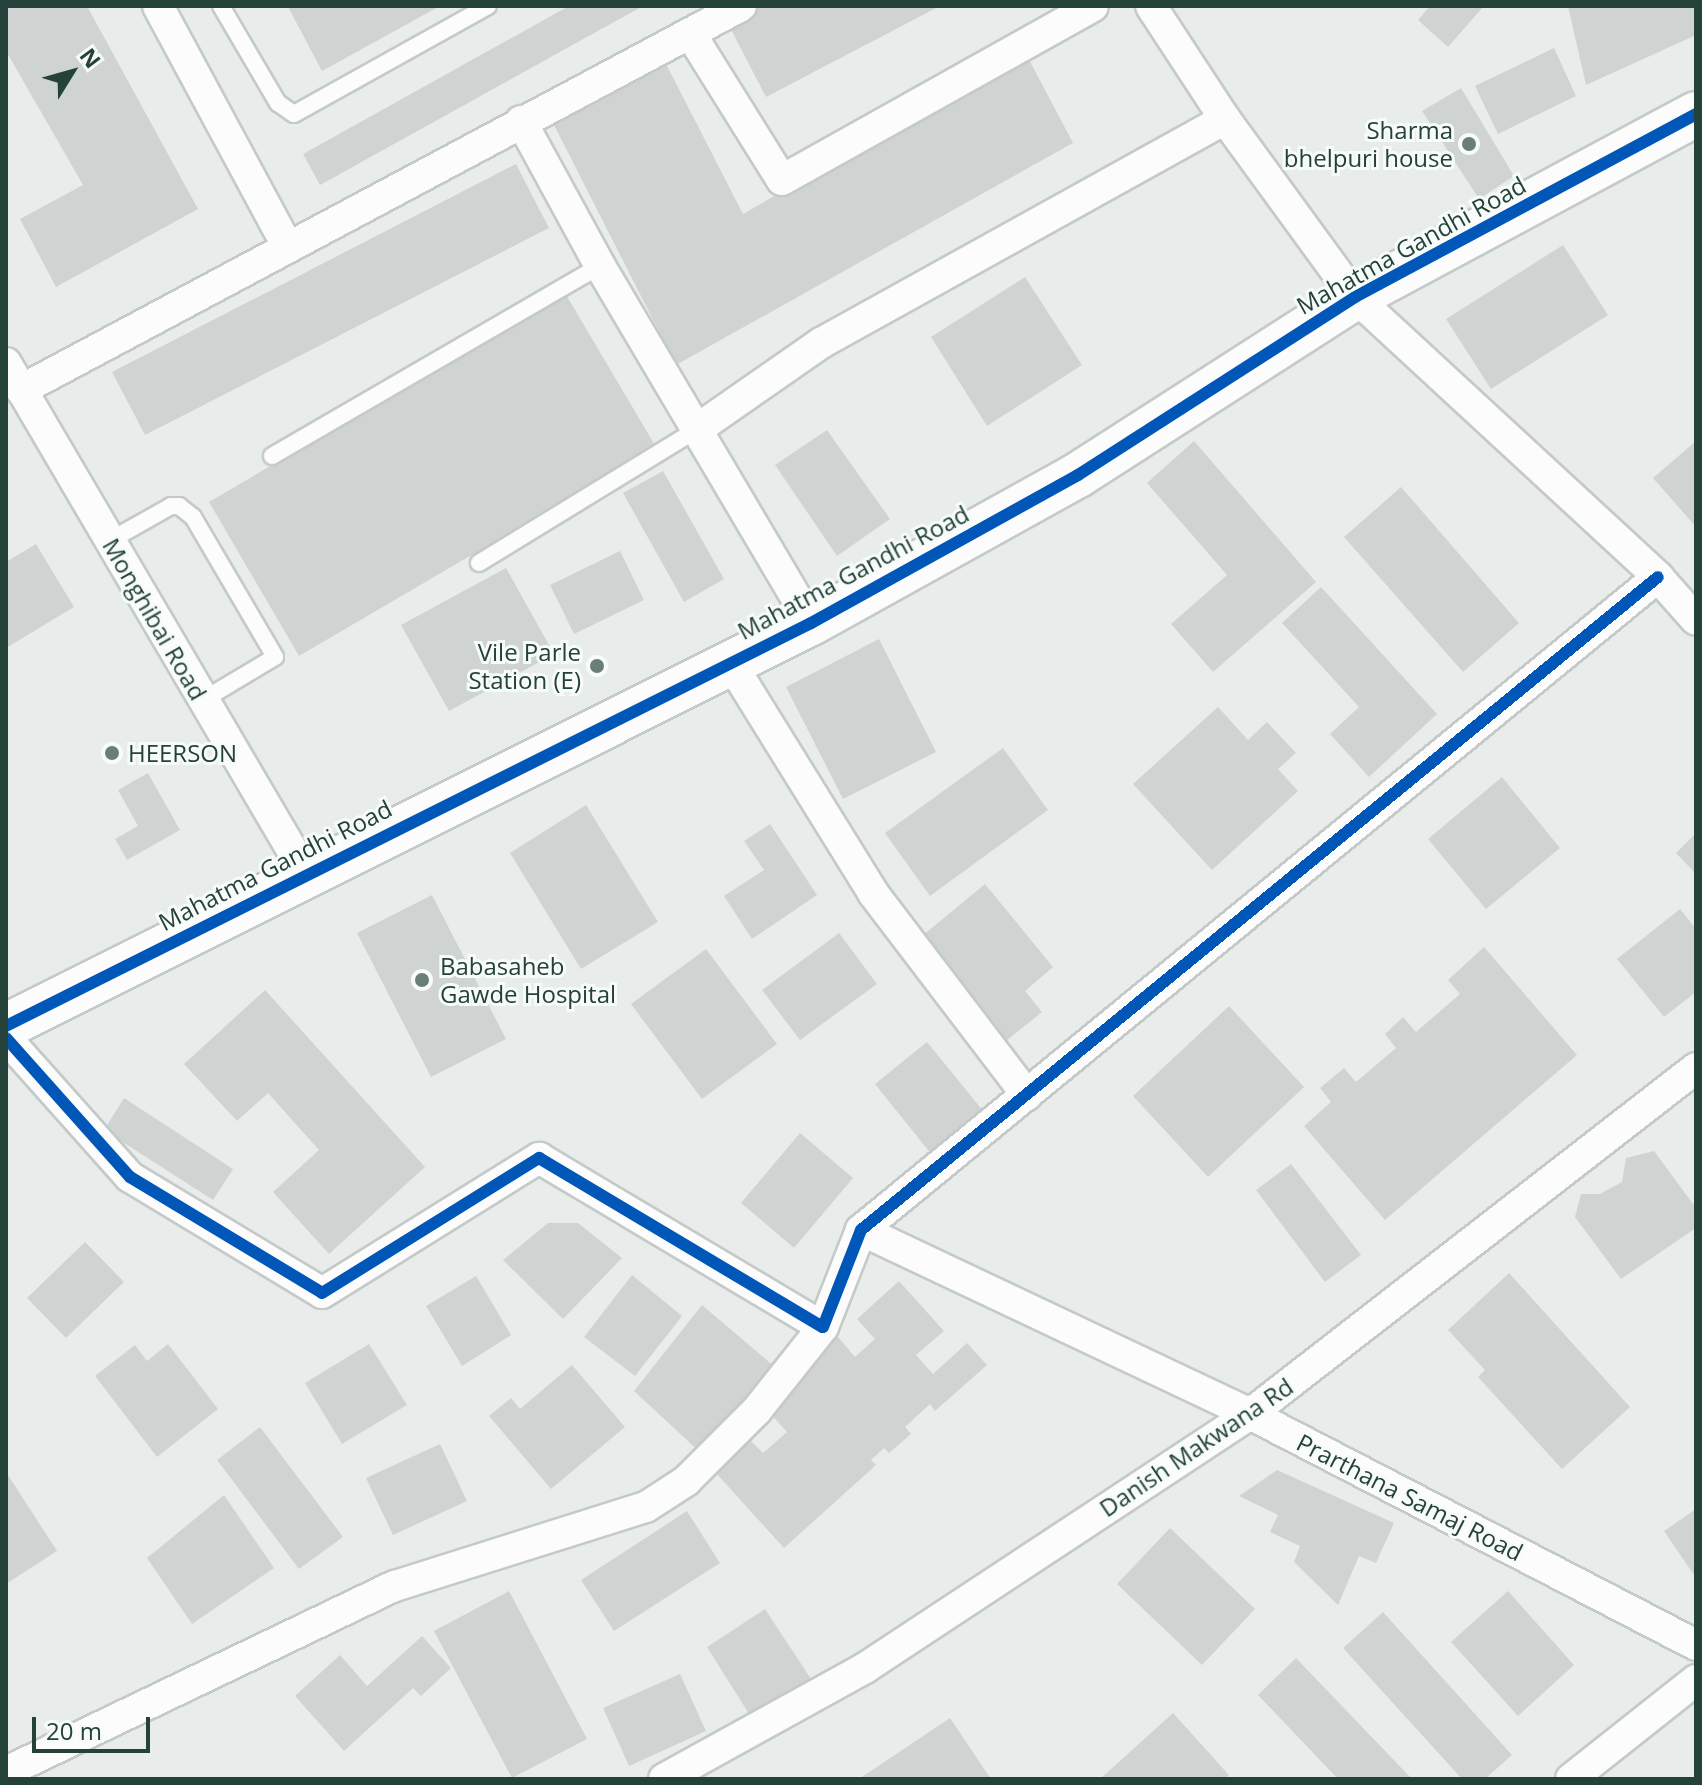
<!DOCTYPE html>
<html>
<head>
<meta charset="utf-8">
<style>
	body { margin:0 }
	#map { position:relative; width:1702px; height:1785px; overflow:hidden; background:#e8edeb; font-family:"Open Sans",sans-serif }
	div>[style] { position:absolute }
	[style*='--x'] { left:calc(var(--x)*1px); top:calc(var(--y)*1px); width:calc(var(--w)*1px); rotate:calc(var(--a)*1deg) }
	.building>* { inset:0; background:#cfd4d2 }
	.roads { filter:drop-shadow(2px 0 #c5cac8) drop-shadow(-2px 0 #c5cac8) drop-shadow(0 2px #c5cac8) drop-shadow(0 -2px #c5cac8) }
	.lane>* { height:16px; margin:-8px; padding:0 8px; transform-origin:8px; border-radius:8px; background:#fcfcfc }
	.street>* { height:30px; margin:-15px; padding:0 15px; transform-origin:15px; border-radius:15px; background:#fcfcfc }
	.secondary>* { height:44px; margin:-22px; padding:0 22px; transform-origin:22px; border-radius:22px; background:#fcfcfc }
	.cycleway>* { height:12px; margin:-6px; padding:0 6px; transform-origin:6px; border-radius:6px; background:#0057b8 }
	.dots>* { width:22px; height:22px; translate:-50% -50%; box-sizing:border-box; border:4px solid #f7fbf9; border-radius:50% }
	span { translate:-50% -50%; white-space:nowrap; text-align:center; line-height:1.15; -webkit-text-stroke:6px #f7fbf9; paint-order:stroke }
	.poi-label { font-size:24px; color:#24423a }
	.right { translate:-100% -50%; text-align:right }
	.left { translate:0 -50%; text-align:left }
	.street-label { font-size:24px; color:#24423a }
	.frame { position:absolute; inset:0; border:8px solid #24423a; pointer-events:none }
	.north { position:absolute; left:32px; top:32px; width:80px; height:80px; -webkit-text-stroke:6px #f7fbf9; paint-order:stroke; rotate:53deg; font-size:22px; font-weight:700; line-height:32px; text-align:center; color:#24423a }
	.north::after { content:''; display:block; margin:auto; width:28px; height:36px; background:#24423a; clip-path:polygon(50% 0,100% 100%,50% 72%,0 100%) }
	.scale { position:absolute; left:32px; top:1717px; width:118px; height:36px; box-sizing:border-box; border:4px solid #24423a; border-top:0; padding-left:10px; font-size:24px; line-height:28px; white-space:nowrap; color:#24423a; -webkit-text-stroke:6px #f7fbf9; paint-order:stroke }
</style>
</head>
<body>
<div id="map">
	<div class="building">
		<i style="clip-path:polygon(6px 6px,87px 6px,198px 209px,56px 287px,20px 219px,83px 185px,6px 51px)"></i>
		<i style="clip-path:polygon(440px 6px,322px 71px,288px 7px,290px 6px)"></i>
		<i style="clip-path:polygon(569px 6px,643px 6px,320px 185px,303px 154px)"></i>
		<i style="clip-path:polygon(747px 6px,940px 6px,766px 97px,725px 18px)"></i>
		<i style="clip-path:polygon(1430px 6px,1484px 6px,1448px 47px,1418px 20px)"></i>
		<i style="clip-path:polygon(1568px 6px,1696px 6px,1696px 35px,1586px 85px)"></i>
		<i style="clip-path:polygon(1554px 48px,1576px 96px,1498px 134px,1475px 86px)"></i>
		<i style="clip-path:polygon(1025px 52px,1073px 143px,676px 365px,551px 119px,664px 60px,743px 214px)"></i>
		<i style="clip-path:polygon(1461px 88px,1514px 176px,1479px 199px,1422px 111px)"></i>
		<i style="clip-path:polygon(516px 164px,549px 228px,145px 435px,112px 372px)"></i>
		<i style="clip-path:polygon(1563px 245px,1608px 315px,1491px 389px,1446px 319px)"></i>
		<i style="clip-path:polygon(1025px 277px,1082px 365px,987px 426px,931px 337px)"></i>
		<i style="clip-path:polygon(565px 293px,656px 447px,299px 656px,209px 502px)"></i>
		<i style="clip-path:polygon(827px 430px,890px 519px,837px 556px,775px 465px)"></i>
		<i style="clip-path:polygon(1194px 441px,1316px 582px,1213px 672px,1171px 624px,1227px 575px,1147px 483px)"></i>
		<i style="clip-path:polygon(1696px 441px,1696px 527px,1653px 478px)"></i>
		<i style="clip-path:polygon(663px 471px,724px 579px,684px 602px,623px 493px)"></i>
		<i style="clip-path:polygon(1401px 487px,1519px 623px,1463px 672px,1344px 537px)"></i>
		<i style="clip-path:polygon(36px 544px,74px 607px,6px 648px,6px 562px)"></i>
		<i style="clip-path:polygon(620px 551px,644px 600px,574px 634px,550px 585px)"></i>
		<i style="clip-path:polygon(506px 568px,554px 654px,449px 711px,401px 625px)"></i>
		<i style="clip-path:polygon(1321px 587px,1437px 714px,1369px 777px,1330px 734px,1359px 707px,1282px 623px)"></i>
		<i style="clip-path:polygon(879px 639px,936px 752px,843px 799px,786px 687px)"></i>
		<i style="clip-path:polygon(1218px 707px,1248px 740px,1267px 722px,1296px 753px,1278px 769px,1298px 791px,1212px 870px,1133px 784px)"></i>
		<i style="clip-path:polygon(1003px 748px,1048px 810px,930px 896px,885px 833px)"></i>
		<i style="clip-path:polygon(148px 773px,180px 830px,127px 860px,115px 839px,138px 826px,118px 790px)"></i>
		<i style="clip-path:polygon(1502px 777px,1560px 848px,1486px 909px,1428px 839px)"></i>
		<i style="clip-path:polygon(586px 805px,658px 922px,581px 969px,510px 853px)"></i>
		<i style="clip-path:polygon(770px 824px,817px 895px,752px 939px,724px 896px,764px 870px,744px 841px)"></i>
		<i style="clip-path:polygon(1696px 833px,1696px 874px,1676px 853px)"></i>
		<i style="clip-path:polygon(985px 884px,1053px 967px,1025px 991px,1042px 1012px,1001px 1045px,916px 941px)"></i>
		<i style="clip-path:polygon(432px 895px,506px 1039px,431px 1077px,357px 933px)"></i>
		<i style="clip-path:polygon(1680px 909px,1696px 929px,1696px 992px,1664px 1017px,1617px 959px)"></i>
		<i style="clip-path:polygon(839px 933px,877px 984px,800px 1040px,762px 990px)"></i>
		<i style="clip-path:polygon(1484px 947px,1577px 1055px,1385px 1220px,1304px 1126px,1331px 1102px,1320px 1088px,1344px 1068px,1356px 1082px,1396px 1048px,1385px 1034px,1403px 1017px,1416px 1032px,1460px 994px,1448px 980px)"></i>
		<i style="clip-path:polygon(706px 949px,777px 1044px,702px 1099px,631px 1004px)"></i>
		<i style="clip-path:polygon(265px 990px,425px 1167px,329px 1254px,273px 1192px,319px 1150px,268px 1093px,237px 1121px,184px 1064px)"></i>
		<i style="clip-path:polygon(1229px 1006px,1304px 1087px,1208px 1177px,1133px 1096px)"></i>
		<i style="clip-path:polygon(927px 1042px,984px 1112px,932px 1155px,875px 1084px)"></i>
		<i style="clip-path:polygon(124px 1098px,233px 1169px,213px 1200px,104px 1130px)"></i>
		<i style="clip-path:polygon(800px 1133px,853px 1178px,794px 1248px,741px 1203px)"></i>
		<i style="clip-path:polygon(1654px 1151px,1696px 1208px,1696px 1228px,1621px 1279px,1575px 1217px,1581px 1194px,1600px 1194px,1622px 1182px,1626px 1158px)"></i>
		<i style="clip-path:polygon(1291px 1164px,1361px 1255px,1325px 1282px,1256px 1190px)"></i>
		<i style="clip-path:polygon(548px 1223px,578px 1223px,622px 1258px,563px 1319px,503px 1260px)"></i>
		<i style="clip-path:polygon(85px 1242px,124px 1282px,66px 1338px,27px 1298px)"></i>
		<i style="clip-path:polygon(1509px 1273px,1630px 1407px,1562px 1469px,1478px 1377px,1485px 1370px,1448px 1330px)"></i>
		<i style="clip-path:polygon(632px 1275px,682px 1316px,635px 1376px,584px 1337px)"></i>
		<i style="clip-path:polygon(476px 1276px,511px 1335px,462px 1366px,426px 1306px)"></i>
		<i style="clip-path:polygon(899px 1281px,944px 1331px,916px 1355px,933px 1374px,967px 1343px,987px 1365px,935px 1411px,930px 1404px,905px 1427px,911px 1434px,889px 1453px,884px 1448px,871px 1460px,876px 1465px,784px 1548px,716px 1473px,747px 1437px,763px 1453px,787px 1432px,767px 1410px,838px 1337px,855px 1357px,875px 1339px,857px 1319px)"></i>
		<i style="clip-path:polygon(702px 1305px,776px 1368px,704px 1456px,634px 1391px)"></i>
		<i style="clip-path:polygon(168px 1344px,218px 1409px,157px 1457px,95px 1376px,135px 1345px,147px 1361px)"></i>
		<i style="clip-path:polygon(369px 1344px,407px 1405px,342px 1444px,305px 1383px)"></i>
		<i style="clip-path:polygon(572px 1365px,625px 1427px,551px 1489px,489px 1416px,511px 1398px,520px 1409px)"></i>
		<i style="clip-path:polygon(260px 1427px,343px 1537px,299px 1569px,217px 1460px)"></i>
		<i style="clip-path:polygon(440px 1444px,467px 1501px,393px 1535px,366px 1478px)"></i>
		<i style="clip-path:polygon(1277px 1470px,1394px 1523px,1376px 1563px,1359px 1556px,1338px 1605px,1294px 1562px,1300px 1546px,1270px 1532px,1278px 1515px,1239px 1496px)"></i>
		<i style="clip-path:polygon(8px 1475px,57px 1551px,6px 1584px,6px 1476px)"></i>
		<i style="clip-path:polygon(224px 1495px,274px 1568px,192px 1624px,147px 1558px)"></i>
		<i style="clip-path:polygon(1696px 1509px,1696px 1578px,1664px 1531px)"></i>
		<i style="clip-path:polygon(687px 1511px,720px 1563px,614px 1631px,581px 1580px)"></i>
		<i style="clip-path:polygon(1170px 1528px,1255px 1609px,1202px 1665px,1117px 1584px)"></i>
		<i style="clip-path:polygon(509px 1591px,587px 1739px,512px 1778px,434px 1631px)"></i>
		<i style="clip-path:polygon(1508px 1591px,1574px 1665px,1518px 1716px,1451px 1642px)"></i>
		<i style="clip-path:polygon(765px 1609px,811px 1679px,751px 1717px,707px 1647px)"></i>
		<i style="clip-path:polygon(1383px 1612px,1512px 1755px,1485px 1779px,1462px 1779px,1343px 1648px)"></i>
		<i style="clip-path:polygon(422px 1636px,451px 1668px,421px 1696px,413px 1688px,344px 1751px,295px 1696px,340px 1655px,367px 1686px)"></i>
		<i style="clip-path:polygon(1296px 1658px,1412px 1779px,1338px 1779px,1258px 1695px)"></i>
		<i style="clip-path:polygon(680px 1674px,706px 1731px,629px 1766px,603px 1708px)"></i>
		<i style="clip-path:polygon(1173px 1713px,1229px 1775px,1224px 1779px,1100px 1779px)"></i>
		<i style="clip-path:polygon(950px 1718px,991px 1779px,859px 1779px)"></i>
	</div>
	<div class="roads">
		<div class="lane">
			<i style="--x:221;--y:6;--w:113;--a:59.6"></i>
			<i style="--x:278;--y:103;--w:19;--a:35"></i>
			<i style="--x:294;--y:114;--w:222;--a:-29.1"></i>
			<i style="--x:272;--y:456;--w:379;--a:-30.1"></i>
			<i style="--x:109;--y:541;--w:71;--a:-29.4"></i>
			<i style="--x:171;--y:506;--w:8;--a:0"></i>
			<i style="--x:179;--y:506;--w:18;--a:38"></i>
			<i style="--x:193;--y:517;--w:162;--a:59.6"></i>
			<i style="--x:275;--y:657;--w:84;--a:149.2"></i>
			<i style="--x:479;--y:563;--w:255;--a:-31.5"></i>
		</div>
		<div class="street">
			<i style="--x:158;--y:6;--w:274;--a:61.7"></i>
			<i style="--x:1151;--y:6;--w:135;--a:56.8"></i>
			<i style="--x:1225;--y:119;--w:220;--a:53.9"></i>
			<i style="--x:1355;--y:297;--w:413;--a:42.7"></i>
			<i style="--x:1658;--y:577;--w:57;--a:48.5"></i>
			<i style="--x:690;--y:33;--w:173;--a:58"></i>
			<i style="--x:782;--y:180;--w:356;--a:-29.2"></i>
			<i style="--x:521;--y:121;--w:165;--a:61.4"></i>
			<i style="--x:600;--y:266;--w:415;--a:59.4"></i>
			<i style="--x:6;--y:363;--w:593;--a:59.58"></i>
			<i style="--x:21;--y:390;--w:816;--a:-28.07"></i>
			<i style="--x:696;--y:430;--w:152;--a:-34.8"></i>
			<i style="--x:821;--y:343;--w:462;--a:-29"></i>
			<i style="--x:730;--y:662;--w:272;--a:58.2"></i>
			<i style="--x:873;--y:893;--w:254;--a:52.7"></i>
			<i style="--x:6;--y:1038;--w:186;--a:48.3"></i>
			<i style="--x:130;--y:1177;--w:224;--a:31.1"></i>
			<i style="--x:322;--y:1293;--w:256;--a:-31.9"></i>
			<i style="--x:539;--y:1158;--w:330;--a:30.8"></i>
			<i style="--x:823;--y:1327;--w:104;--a:-68.6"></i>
			<i style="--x:861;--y:1230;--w:1030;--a:-39.33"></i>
			<i style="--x:861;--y:1230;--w:430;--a:25.3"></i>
			<i style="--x:1250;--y:1414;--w:502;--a:27.38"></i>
			<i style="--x:6;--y:1772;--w:431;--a:-25.6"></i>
			<i style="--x:395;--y:1586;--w:263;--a:-17.5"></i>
			<i style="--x:646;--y:1507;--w:48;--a:-33"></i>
			<i style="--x:686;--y:1481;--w:100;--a:-45"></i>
			<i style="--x:757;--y:1410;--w:106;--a:-51.5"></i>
			<i style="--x:664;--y:1779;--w:230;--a:-28.9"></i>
			<i style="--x:865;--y:1668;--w:461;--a:-33.4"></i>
			<i style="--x:1250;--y:1414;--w:564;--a:-37.8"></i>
			<i style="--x:1571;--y:1779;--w:159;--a:-38.4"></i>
		</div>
		<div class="secondary">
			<i style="--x:6;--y:1026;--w:900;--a:-26.59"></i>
			<i style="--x:811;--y:623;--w:305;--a:-29"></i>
			<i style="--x:1078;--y:475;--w:329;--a:-32.7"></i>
			<i style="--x:1355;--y:297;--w:387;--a:-28.2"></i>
		</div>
	</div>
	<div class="cycleway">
		<i style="--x:6;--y:1026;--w:900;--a:-26.59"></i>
		<i style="--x:811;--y:623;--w:305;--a:-29"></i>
		<i style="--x:1078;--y:475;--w:329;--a:-32.7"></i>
		<i style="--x:1355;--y:297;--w:387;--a:-28.2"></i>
		<i style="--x:6;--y:1038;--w:186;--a:48.3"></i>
		<i style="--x:130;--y:1177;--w:224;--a:31.1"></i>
		<i style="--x:322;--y:1293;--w:256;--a:-31.9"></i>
		<i style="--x:539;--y:1158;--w:330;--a:30.8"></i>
		<i style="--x:823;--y:1327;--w:104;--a:-68.6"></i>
		<i style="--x:861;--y:1230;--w:1030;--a:-39.33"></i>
	</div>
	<div class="dots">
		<i style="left:1469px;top:144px;background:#697e78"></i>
		<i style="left:597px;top:666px;background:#697e78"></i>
		<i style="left:112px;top:753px;background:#697e78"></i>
		<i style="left:422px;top:980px;background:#697e78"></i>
	</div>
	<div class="poi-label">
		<span class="right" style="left:1453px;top:144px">Sharma<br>bhelpuri house</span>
		<span class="right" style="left:581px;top:666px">Vile Parle<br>Station (E)</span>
		<span class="left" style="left:128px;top:753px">HEERSON</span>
		<span class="left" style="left:440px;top:980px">Babasaheb<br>Gawde Hospital</span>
	</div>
	<div class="street-label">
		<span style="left:1411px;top:245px;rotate:-29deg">Mahatma Gandhi Road</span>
		<span style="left:853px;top:572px;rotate:-28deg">Mahatma Gandhi Road</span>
		<span style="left:155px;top:619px;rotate:60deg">Monghibai Road</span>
		<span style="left:275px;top:865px;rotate:-27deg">Mahatma Gandhi Road</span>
		<span style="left:1196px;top:1447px;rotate:-34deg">Danish Makwana Rd</span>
		<span style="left:1410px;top:1497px;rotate:27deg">Prarthana Samaj Road</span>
	</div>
	<div class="frame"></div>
	<div class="north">N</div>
	<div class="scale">20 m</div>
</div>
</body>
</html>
